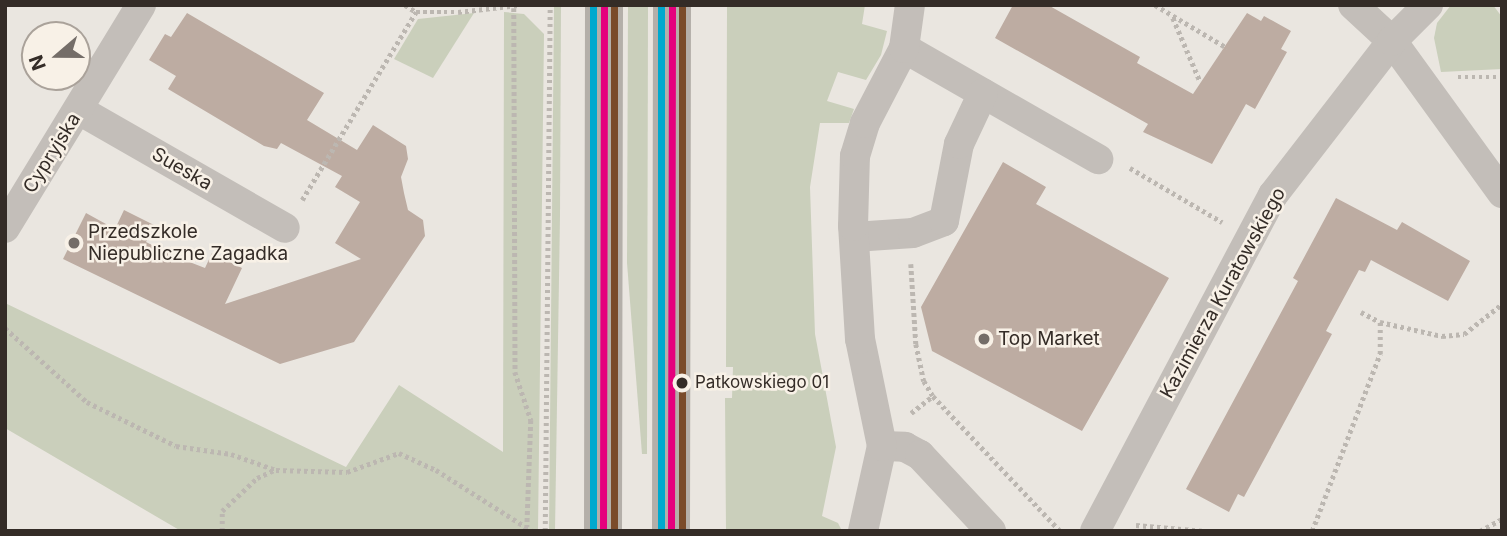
<!DOCTYPE html>
<html>
<head>
<meta charset="utf-8">
<style>
	body { margin:0 }
	#map { position:relative; width:1507px; height:536px; overflow:hidden; background:#eae6e0; font-family:Inter,sans-serif }
	div>[style] { position:absolute }
	[style*='--x'] { left:calc(var(--x)*1px); top:calc(var(--y)*1px); width:calc(var(--w)*1px); rotate:calc(var(--a)*1deg) }
	.green>* { inset:0; background:#cacfbb }
	.building>* { inset:0; background:#bdaca2 }
	.path>* { height:4.5px; margin-top:-2.25px; transform-origin:0; background:repeating-linear-gradient(90deg,#bcb7b1 0 3.5px,transparent 0 7px) }
	.minor>* { height:30px; margin:-15px; padding:0 15px; transform-origin:15px; border-radius:15px; background:#c3beb9 }
	.secondary>* { height:38px; margin:-19px; padding:0 19px; transform-origin:19px; border-radius:19px; background:#b4afa9 }
	.bus-1>* { height:7px; margin:-3.5px; padding:0 3.5px; transform-origin:3.5px; border-radius:3.5px; background:#e5007d }
	.bus-2>* { height:7px; margin:-3.5px; padding:0 3.5px; transform-origin:3.5px; border-radius:3.5px; background:#7a4b2a }
	.bus-3>* { height:7px; margin:-3.5px; padding:0 3.5px; transform-origin:3.5px; border-radius:3.5px; background:#00a9ce }
	.dots>* { width:19px; height:19px; translate:-50% -50%; box-sizing:border-box; border:4px solid #f8f1e7; border-radius:50% }
	span { translate:-50% -50%; white-space:nowrap; text-align:center; line-height:1.15; -webkit-text-stroke:5px #f8f1e7; paint-order:stroke }
	.bus-label { font-size:17px; color:#342c27 }
	.left { translate:0 -50%; text-align:left }
	.street-label { font-size:19px; color:#342c27 }
	.poi-label { font-size:19px; color:#342c27 }
	.frame { position:absolute; inset:0; border:7px solid #342c27; pointer-events:none }
	.north { position:absolute; left:21px; top:21px; width:70px; height:70px; box-sizing:border-box; background:#f8f1e7; border:2px solid #aaa29a; border-radius:50%; rotate:250deg; font-size:19px; font-weight:700; line-height:28px; text-align:center; color:#342c27 }
	.north::after { content:''; display:block; margin:auto; width:24px; height:32px; background:#746d68; clip-path:polygon(50% 0,100% 100%,50% 72%,0 100%) }
</style>
</head>
<body>
<div id="map">
	<div class="green">
		<i style="clip-path:polygon(628px 5px,648px 5px,647px 454px,642px 454px,627px 263px)"></i>
		<i style="clip-path:polygon(727px 5px,865px 5px,862px 24px,887px 31px,881px 55px,866px 80px,838px 72px,827px 101px,854px 109px,849px 123px,820px 123px,810px 187px,815px 334px,836px 447px,822px 516px,838px 523px,842px 531px,726px 531px,725px 398px,732px 398px,733px 367px,726px 367px)"></i>
		<i style="clip-path:polygon(1451px 5px,1493px 5px,1502px 17px,1502px 69px,1441px 72px,1434px 38px,1437px 23px)"></i>
		<i style="clip-path:polygon(554px 7px,561px 7px,560px 216px,555px 531px,549px 531px)"></i>
		<i style="clip-path:polygon(504px 12px,524px 14px,544px 34px,538px 531px,181px 531px,5px 428px,5px 303px,346px 467px,399px 385px,503px 452px)"></i>
		<i style="clip-path:polygon(474px 13px,433px 78px,394px 59px,418px 19px)"></i>
	</div>
	<div class="building">
		<i style="clip-path:polygon(1013px 5px,1048px 5px,1140px 57px,1137px 63px,1193px 94px,1247px 13px,1261px 21px,1264px 16px,1291px 31px,1281px 49px,1287px 52px,1255px 109px,1246px 104px,1212px 164px,1143px 132px,1148px 124px,995px 38px)"></i>
		<i style="clip-path:polygon(187px 13px,324px 93px,307px 120px,357px 150px,373px 125px,406px 146px,408px 159px,401px 177px,404px 193px,408px 210px,423px 220px,425px 236px,354px 342px,280px 364px,63px 259px,86px 213px,115px 229px,124px 210px,154px 225px,146px 242px,174px 256px,205px 268px,212px 253px,242px 268px,225px 304px,361px 259px,335px 243px,360px 202px,335px 187px,342px 176px,281px 143px,277px 149px,264px 146px,168px 89px,176px 76px,149px 60px,165px 34px,171px 37px)"></i>
		<i style="clip-path:polygon(1003px 162px,1046px 187px,1036px 204px,1169px 278px,1082px 431px,932px 351px,921px 307px)"></i>
		<i style="clip-path:polygon(1336px 198px,1397px 230px,1402px 222px,1470px 261px,1448px 301px,1371px 260px,1365px 272px,1359px 270px,1326px 331px,1332px 334px,1244px 497px,1238px 494px,1229px 512px,1186px 489px,1298px 281px,1293px 278px)"></i>
	</div>
	<div class="path">
		<i style="--x:405;--y:5;--w:13;--a:32"></i>
		<i style="--x:416;--y:12;--w:42;--a:0"></i>
		<i style="--x:458;--y:12;--w:61;--a:-6.5"></i>
		<i style="--x:1155;--y:5;--w:84;--a:30.8"></i>
		<i style="--x:514;--y:8;--w:364;--a:89.8"></i>
		<i style="--x:515;--y:372;--w:51;--a:71.6"></i>
		<i style="--x:531;--y:420;--w:107;--a:92.1"></i>
		<i style="--x:1173;--y:18;--w:69;--a:66.8"></i>
		<i style="--x:1458;--y:77;--w:44;--a:0"></i>
		<i style="--x:1130;--y:168;--w:107;--a:30.4"></i>
		<i style="--x:302;--y:200;--w:220;--a:-58.8"></i>
		<i style="--x:911;--y:264;--w:80;--a:86.4"></i>
		<i style="--x:916;--y:344;--w:38;--a:78"></i>
		<i style="--x:924;--y:381;--w:17;--a:59"></i>
		<i style="--x:1361;--y:312;--w:21;--a:28"></i>
		<i style="--x:1380;--y:322;--w:64;--a:12.7"></i>
		<i style="--x:1442;--y:336;--w:22;--a:-5"></i>
		<i style="--x:1464;--y:334;--w:48;--a:-38.3"></i>
		<i style="--x:5;--y:328;--w:110;--a:42.1"></i>
		<i style="--x:87;--y:402;--w:99;--a:26.3"></i>
		<i style="--x:176;--y:446;--w:56;--a:8.3"></i>
		<i style="--x:231;--y:454;--w:48;--a:19.6"></i>
		<i style="--x:276;--y:470;--w:71;--a:1.6"></i>
		<i style="--x:347;--y:472;--w:55;--a:-20.1"></i>
		<i style="--x:399;--y:453;--w:41;--a:24.7"></i>
		<i style="--x:436;--y:470;--w:114;--a:32.4"></i>
		<i style="--x:911;--y:413;--w:28;--a:-38"></i>
		<i style="--x:933;--y:396;--w:185;--a:46.7"></i>
		<i style="--x:1136;--y:525;--w:69;--a:5"></i>
		<i style="--x:222;--y:531;--w:20;--a:-90"></i>
		<i style="--x:222;--y:511;--w:48;--a:-43.3"></i>
		<i style="--x:257;--y:478;--w:19;--a:-25"></i>
		<i style="--x:545;--y:531;--w:526;--a:-89.46"></i>
		<i style="--x:1312;--y:531;--w:190;--a:-69"></i>
		<i style="--x:1380;--y:354;--w:32;--a:-90"></i>
		<i style="--x:1480;--y:531;--w:25;--a:-29"></i>
	</div>
	<div class="minor">
		<i style="--x:1353;--y:5;--w:53;--a:42.7"></i>
		<i style="--x:1392;--y:41;--w:188;--a:54.1"></i>
		<i style="--x:904;--y:48;--w:224;--a:29.8"></i>
		<i style="--x:79;--y:110;--w:237;--a:29.8"></i>
		<i style="--x:5;--y:228;--w:261;--a:-58.6"></i>
		<i style="--x:854;--y:237;--w:59;--a:-3.9"></i>
		<i style="--x:913;--y:233;--w:33;--a:-21"></i>
		<i style="--x:944;--y:221;--w:78;--a:-79"></i>
		<i style="--x:959;--y:144;--w:56;--a:-64.8"></i>
		<i style="--x:882;--y:446;--w:23;--a:2"></i>
		<i style="--x:905;--y:447;--w:17;--a:28"></i>
		<i style="--x:920;--y:455;--w:104;--a:46.9"></i>
		<i style="--x:863;--y:531;--w:87;--a:-77.4"></i>
		<i style="--x:882;--y:446;--w:109;--a:-101.6"></i>
		<i style="--x:860;--y:339;--w:113;--a:-93.5"></i>
		<i style="--x:853;--y:226;--w:70;--a:-88.4"></i>
		<i style="--x:855;--y:156;--w:34;--a:-73"></i>
		<i style="--x:865;--y:123;--w:85;--a:-62.5"></i>
		<i style="--x:904;--y:48;--w:43;--a:-82.1"></i>
		<i style="--x:1095;--y:531;--w:380;--a:-62.1"></i>
		<i style="--x:1273;--y:195;--w:195;--a:-52.3"></i>
		<i style="--x:1392;--y:41;--w:51;--a:-45"></i>
	</div>
	<div class="secondary">
		<i style="--x:603;--y:531;--w:526;--a:-89.89"></i>
		<i style="--x:671;--y:531;--w:526;--a:-89.89"></i>
	</div>
	<div class="bus-1">
		<i style="--x:603;--y:531;--w:526;--a:-89.89"></i>
		<i style="--x:671;--y:531;--w:526;--a:-89.89"></i>
	</div>
	<div class="bus-2">
		<i style="--x:614;--y:531;--w:526;--a:-90"></i>
		<i style="--x:682;--y:531;--w:526;--a:-90"></i>
	</div>
	<div class="bus-3">
		<i style="--x:593;--y:531;--w:526;--a:-90"></i>
		<i style="--x:661;--y:531;--w:526;--a:-90"></i>
	</div>
	<div class="dots">
		<i style="left:74px;top:243px;background:#746d68"></i>
		<i style="left:984px;top:339px;background:#746d68"></i>
		<i style="left:682px;top:383px;background:#342c27"></i>
	</div>
	<div class="bus-label">
		<span class="left" style="left:695px;top:383px">Patkowskiego 01</span>
	</div>
	<div class="street-label">
		<span style="left:52px;top:153px;rotate:-58deg">Cypryjska</span>
		<span style="left:182px;top:169px;rotate:30deg">Sueska</span>
		<span style="left:1223px;top:293px;rotate:-61deg">Kazimierza Kuratowskiego</span>
	</div>
	<div class="poi-label">
		<span class="left" style="left:88px;top:243px">Przedszkole<br>Niepubliczne Zagadka</span>
		<span class="left" style="left:998px;top:339px">Top Market</span>
	</div>
	<div class="frame"></div>
	<div class="north">N</div>
</div>
</body>
</html>
